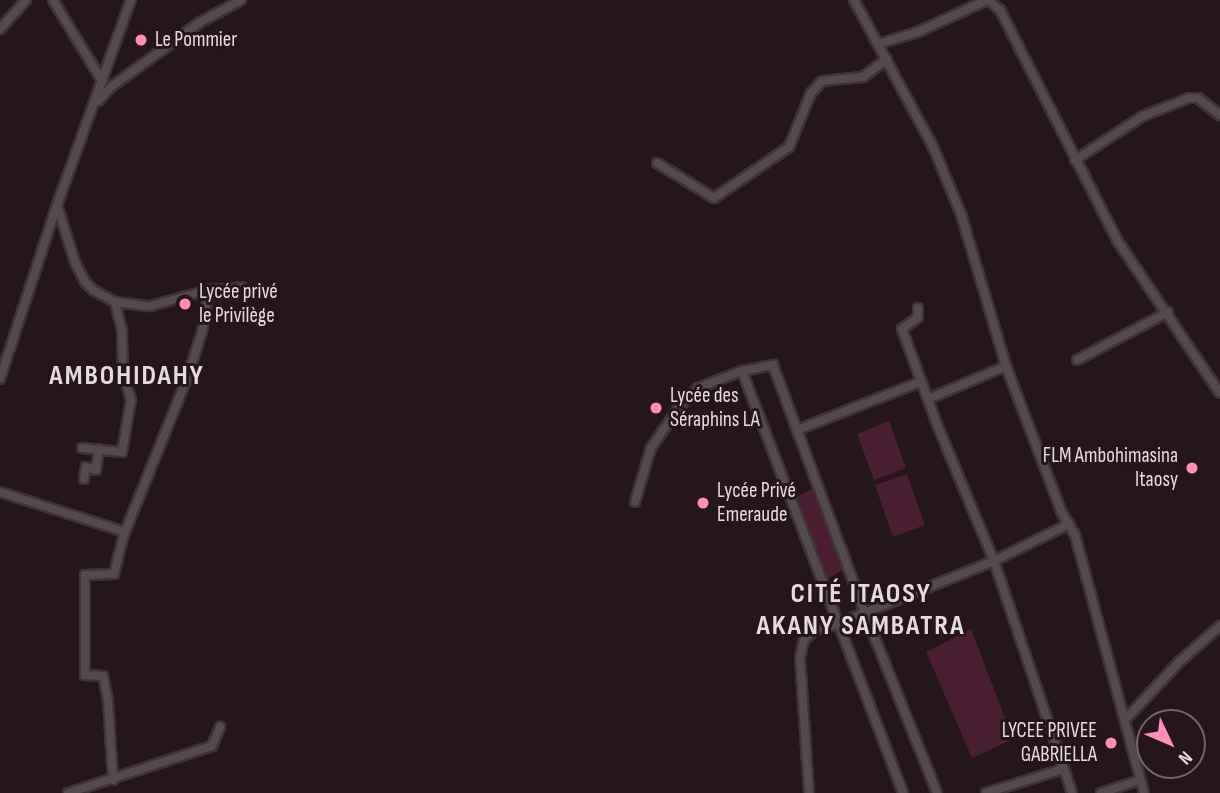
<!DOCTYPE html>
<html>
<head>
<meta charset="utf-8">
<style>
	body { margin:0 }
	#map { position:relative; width:1220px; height:793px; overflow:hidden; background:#25161b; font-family:"Sofia Sans Condensed",sans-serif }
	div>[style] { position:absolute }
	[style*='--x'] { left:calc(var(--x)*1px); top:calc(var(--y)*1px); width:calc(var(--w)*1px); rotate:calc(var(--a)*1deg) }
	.green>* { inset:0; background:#4a1f31 }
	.roads { filter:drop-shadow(2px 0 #403236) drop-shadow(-2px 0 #403236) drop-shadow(0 2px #403236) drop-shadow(0 -2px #403236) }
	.minor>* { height:8px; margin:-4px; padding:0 4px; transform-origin:4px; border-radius:4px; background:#524a4d }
	.dots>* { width:19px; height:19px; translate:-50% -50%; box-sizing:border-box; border:4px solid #25161b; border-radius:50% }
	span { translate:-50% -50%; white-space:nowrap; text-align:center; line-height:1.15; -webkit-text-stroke:6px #25161b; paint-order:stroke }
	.poi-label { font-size:21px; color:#e7dbdf }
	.left { translate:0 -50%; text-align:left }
	.right { translate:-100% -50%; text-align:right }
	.district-label { font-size:28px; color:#e7dbdf; font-weight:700; letter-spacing:2px }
	.north { position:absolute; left:1136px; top:709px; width:70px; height:70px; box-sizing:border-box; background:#25161b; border:2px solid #736569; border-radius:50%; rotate:134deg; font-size:19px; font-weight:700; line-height:28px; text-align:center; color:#e7dbdf }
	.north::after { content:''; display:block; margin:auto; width:24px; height:32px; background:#ff8eba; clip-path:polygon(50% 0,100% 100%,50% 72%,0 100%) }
</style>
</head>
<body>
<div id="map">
	<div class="green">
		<i style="clip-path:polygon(889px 421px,906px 468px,874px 480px,857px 434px)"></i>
		<i style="clip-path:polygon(907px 474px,925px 525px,893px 537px,875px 485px)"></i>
		<i style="clip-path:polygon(814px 488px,846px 568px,823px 582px,792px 499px)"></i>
		<i style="clip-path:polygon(971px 629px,1013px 739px,972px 758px,926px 652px)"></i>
	</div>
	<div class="roads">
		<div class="minor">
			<i style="--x:53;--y:0;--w:95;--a:58.8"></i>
			<i style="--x:854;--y:0;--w:167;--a:61.7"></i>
			<i style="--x:933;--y:147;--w:73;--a:67.3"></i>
			<i style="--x:961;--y:214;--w:159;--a:73.5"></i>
			<i style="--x:1006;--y:366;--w:155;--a:69.2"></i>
			<i style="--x:1061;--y:511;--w:28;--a:60"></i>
			<i style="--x:1075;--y:535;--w:267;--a:75"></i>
			<i style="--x:988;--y:0;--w:16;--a:40"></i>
			<i style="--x:1000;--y:10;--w:258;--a:63"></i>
			<i style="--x:1117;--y:240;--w:184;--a:56.1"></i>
			<i style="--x:0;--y:29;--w:39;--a:-48"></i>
			<i style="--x:878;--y:44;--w:42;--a:-16.7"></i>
			<i style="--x:918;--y:32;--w:76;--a:-24.9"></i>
			<i style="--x:98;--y:101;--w:19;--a:-47"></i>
			<i style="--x:111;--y:87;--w:109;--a:-36"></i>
			<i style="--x:199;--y:23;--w:48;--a:-28.7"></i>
			<i style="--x:1075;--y:160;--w:81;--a:-32.9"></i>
			<i style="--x:1143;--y:116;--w:49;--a:-21.4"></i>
			<i style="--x:1189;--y:98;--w:9;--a:0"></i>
			<i style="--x:1198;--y:98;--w:28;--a:38"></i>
			<i style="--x:657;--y:163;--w:67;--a:31.6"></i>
			<i style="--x:714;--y:198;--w:91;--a:-34.2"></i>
			<i style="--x:789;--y:147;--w:58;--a:-67.8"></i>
			<i style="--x:811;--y:93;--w:16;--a:-47"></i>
			<i style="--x:822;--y:81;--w:41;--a:-5.6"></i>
			<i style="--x:863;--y:77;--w:30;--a:-37"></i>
			<i style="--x:57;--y:205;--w:60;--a:72.5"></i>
			<i style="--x:75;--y:262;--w:22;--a:63"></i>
			<i style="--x:85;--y:282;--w:11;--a:45"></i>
			<i style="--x:93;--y:290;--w:25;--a:29"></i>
			<i style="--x:115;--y:302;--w:35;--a:7"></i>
			<i style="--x:150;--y:306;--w:61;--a:-15.2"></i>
			<i style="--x:115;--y:302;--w:30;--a:76"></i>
			<i style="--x:122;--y:331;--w:43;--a:88.7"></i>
			<i style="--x:123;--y:374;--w:63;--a:6.3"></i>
			<i style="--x:918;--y:308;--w:9;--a:90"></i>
			<i style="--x:918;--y:317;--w:20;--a:143"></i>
			<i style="--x:902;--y:329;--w:104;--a:69.8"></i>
			<i style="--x:938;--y:427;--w:145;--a:67.3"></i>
			<i style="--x:994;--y:561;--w:245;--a:71.4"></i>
			<i style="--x:1077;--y:360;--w:103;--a:-27.8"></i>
			<i style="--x:742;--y:371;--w:452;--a:69.1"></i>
			<i style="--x:0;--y:379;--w:183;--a:-71.9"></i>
			<i style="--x:57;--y:205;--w:218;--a:-70.2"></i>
			<i style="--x:928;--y:399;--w:85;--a:-22.9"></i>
			<i style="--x:797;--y:430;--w:132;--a:-21.3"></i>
			<i style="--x:82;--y:448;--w:40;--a:5.7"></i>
			<i style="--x:122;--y:452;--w:53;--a:-80.2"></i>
			<i style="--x:131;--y:400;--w:27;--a:-107"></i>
			<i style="--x:84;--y:479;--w:12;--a:-81"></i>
			<i style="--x:86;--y:467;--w:10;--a:17"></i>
			<i style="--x:96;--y:470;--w:21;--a:-82"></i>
			<i style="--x:0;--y:492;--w:131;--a:17.7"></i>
			<i style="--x:635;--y:502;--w:56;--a:-73.5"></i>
			<i style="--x:651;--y:448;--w:51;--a:-55.4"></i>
			<i style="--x:680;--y:406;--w:25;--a:-45"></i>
			<i style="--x:698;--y:388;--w:47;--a:-21.1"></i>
			<i style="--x:742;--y:371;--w:32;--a:-11"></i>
			<i style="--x:773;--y:365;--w:262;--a:69.7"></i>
			<i style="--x:864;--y:611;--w:196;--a:68.1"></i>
			<i style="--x:1125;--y:720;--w:79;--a:-47"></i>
			<i style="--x:1179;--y:662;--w:55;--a:-41.3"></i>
			<i style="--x:113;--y:780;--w:79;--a:-93.6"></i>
			<i style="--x:108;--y:701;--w:25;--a:-101"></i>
			<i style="--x:103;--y:676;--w:18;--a:-177"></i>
			<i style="--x:85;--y:675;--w:100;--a:-90"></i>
			<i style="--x:85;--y:575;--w:29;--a:-2"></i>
			<i style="--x:114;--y:574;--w:38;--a:-76"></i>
			<i style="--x:123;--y:537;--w:168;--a:-68"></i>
			<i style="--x:186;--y:381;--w:52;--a:-71.9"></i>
			<i style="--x:202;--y:332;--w:43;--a:-80.5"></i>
			<i style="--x:209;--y:290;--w:33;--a:-5"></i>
			<i style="--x:68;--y:793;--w:151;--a:-18.1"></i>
			<i style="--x:212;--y:746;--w:21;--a:-67"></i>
			<i style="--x:809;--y:793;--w:136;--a:-93.8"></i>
			<i style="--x:800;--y:657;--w:17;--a:-77"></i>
			<i style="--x:804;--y:640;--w:15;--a:-42"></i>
			<i style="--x:815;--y:630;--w:23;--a:-15"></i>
			<i style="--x:837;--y:624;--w:169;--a:-21.9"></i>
			<i style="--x:994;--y:561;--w:84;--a:-26.3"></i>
			<i style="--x:986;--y:793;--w:81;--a:-17.3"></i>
			<i style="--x:1101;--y:793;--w:41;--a:-18.4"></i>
		</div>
	</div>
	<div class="dots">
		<i style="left:141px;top:40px;background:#ff8eba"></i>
		<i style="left:185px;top:304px;background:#ff8eba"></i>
		<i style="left:656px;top:408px;background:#ff8eba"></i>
		<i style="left:1192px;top:468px;background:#ff8eba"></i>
		<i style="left:703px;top:503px;background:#ff8eba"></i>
		<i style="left:1111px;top:743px;background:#ff8eba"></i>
	</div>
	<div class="poi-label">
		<span class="left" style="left:155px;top:40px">Le Pommier</span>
		<span class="left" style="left:199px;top:304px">Lycée privé<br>le Privilège</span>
		<span class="left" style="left:670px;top:408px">Lycée des<br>Séraphins LA</span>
		<span class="right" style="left:1178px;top:468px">FLM Ambohimasina<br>Itaosy</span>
		<span class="left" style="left:717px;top:503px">Lycée Privé<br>Emeraude</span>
		<span class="right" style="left:1097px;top:743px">LYCEE PRIVEE<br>GABRIELLA</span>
	</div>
	<div class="district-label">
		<span style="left:127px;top:376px">AMBOHIDAHY</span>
		<span style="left:861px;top:610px">CITÉ ITAOSY<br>AKANY SAMBATRA</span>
	</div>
	<div class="north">N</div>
</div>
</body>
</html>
